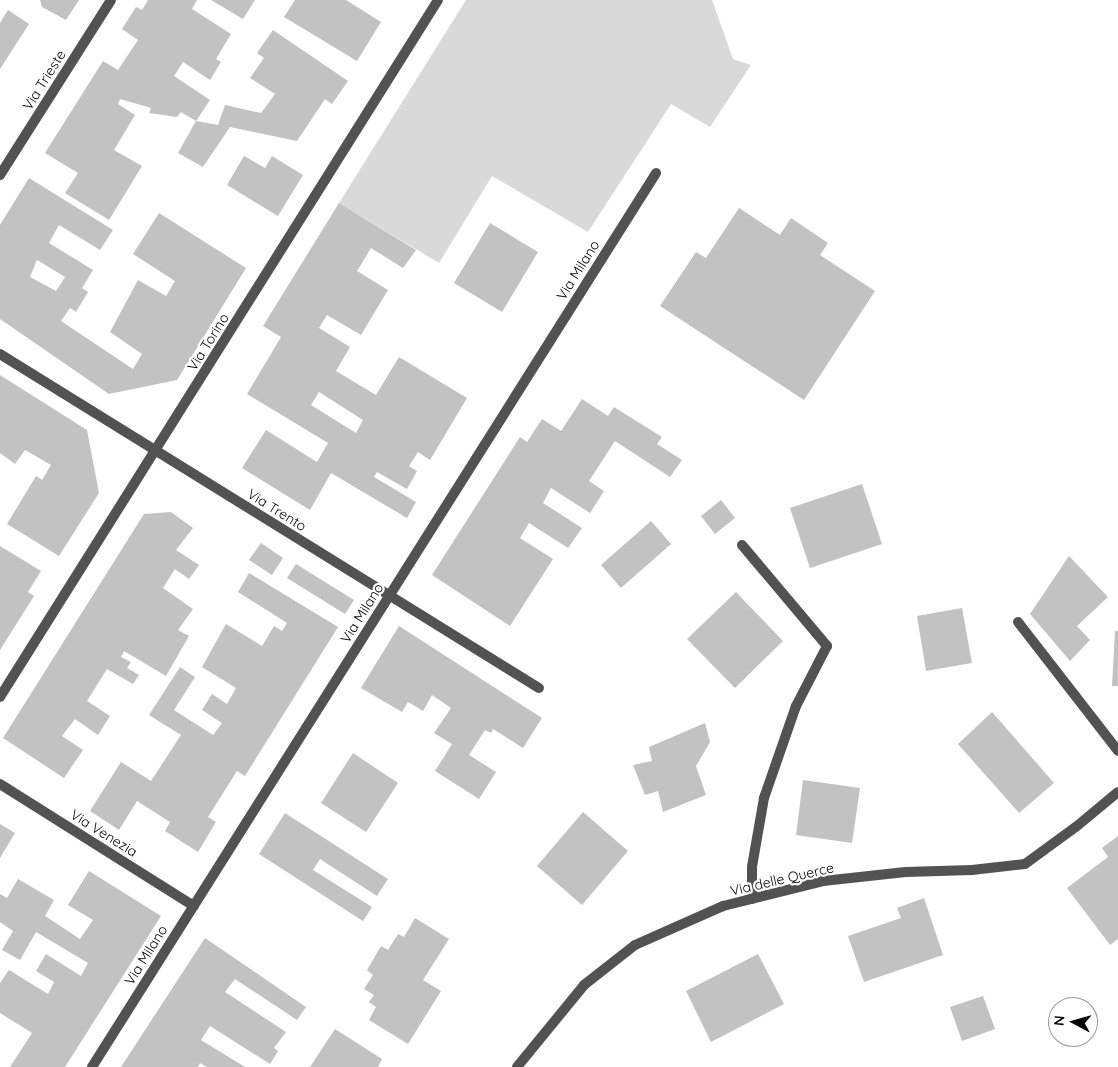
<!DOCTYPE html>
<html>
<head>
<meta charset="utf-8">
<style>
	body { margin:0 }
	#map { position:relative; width:1118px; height:1067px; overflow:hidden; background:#fff; font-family:Quicksand,sans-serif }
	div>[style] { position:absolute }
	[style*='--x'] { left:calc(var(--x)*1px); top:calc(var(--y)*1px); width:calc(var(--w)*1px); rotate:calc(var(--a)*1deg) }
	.green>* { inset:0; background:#d9d9d9 }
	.building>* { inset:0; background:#c2c2c2 }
	.minor>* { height:10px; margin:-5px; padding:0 5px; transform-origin:5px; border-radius:5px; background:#525252 }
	span { translate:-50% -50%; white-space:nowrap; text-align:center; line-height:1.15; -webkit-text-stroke:4.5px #fff; paint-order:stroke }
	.street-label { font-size:14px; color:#000 }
	.north { position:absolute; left:1048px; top:997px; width:50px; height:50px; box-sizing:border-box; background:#fff; border:1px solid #999; border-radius:50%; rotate:276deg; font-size:14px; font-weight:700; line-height:20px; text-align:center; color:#000 }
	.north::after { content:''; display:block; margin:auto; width:18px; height:22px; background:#000; clip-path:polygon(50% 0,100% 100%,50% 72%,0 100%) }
</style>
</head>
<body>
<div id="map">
	<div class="green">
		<i style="clip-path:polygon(466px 0,712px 0,733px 59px,751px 65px,710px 127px,671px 104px,588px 232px,492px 176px,439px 263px,339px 203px)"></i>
	</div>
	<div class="building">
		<i style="clip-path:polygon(40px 0,79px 0,66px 20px,42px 7px)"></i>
		<i style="clip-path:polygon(148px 0,197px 0,192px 9px,231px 34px,216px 59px,221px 62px,210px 80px,183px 62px,174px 76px,210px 100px,196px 121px,181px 112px,177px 117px,149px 113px,151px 108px,120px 99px,118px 104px,135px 115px,114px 150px,142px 166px,109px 220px,65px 193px,78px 173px,45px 153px,103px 61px,118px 70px,138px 40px,122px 29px,136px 7px,142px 10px)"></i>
		<i style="clip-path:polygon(211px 0,255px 0,243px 19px)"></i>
		<i style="clip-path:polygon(295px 0,346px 0,381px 22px,357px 61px,284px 17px)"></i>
		<i style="clip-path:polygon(8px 10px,29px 24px,0 69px,0 23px)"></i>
		<i style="clip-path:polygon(273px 30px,348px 81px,332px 104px,325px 99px,297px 141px,230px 127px,203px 167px,178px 153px,196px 121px,218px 125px,225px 105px,261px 113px,275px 94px,250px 78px,264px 58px,257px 53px)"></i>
		<i style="clip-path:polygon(244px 156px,265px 168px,272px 156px,303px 175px,278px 216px,227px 185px)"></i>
		<i style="clip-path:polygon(evenodd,29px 178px,113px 230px,100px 250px,59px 225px,49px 243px,93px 270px,82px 288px,88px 292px,76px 312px,70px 308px,61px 321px,133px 369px,142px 354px,110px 332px,138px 280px,166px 296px,175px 281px,133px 254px,159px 213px,246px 268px,177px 380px,109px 394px,0 319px,0 225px,29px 178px,37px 260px,65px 277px,56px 291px,30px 277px,37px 260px)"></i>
		<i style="clip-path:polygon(evenodd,339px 203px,416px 250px,403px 268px,371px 248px,357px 271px,388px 290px,361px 335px,327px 315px,319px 328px,350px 347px,336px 371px,376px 395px,399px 357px,467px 398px,430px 460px,418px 452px,409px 466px,417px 471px,407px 489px,377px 472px,374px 477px,416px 502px,407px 518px,331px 473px,310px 510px,242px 468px,266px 430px,317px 462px,328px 443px,247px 394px,281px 337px,263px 326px,339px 203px,319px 392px,363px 420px,356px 433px,311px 405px,319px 392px)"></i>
		<i style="clip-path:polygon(739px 208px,780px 235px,791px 218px,828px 243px,820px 255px,875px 291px,804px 400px,660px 306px,696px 252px,706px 258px)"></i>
		<i style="clip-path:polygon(490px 223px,538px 252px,502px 312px,454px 283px)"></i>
		<i style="clip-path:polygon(0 375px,87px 430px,99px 493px,59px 556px,7px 524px,36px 476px,42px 480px,51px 465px,25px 450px,15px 464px,0 453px)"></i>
		<i style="clip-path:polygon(582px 399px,608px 416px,614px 407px,662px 437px,657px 444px,682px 460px,670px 477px,615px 441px,589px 481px,604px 491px,590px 513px,551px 488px,543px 503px,582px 528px,568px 548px,529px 523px,520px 538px,553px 559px,510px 626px,432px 575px,520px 437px,527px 442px,542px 419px,561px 431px)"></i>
		<i style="clip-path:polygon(862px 484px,882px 544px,810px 568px,790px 508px)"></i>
		<i style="clip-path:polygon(721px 500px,735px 518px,715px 534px,701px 516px)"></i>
		<i style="clip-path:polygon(171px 512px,193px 528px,176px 550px,199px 565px,189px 579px,175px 569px,163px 588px,193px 609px,178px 630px,189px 636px,166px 676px,124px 651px,121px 657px,131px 662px,127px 668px,139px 675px,133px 684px,107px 669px,87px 701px,110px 716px,98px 735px,75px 719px,62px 736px,83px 750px,64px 778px,3px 738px,144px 514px)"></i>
		<i style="clip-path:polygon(651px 521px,671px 544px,621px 588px,601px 565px)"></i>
		<i style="clip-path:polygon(261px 543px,283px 558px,272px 575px,249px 560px)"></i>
		<i style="clip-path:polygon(0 546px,41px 571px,28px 592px,34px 596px,0 650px)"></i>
		<i style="clip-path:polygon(1069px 556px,1108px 597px,1077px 626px,1090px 640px,1070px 661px,1030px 614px)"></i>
		<i style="clip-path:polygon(296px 564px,354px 600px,345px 614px,287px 578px)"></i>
		<i style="clip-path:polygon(249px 573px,338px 627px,245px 776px,237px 771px,208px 817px,216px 822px,198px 852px,165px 831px,170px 822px,137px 801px,119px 830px,90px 811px,121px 762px,151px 781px,181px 735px,149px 715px,180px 667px,195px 677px,174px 710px,213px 735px,222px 723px,202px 710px,212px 694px,227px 704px,236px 688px,202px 667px,226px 624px,262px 646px,274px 626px,282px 631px,287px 623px,238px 592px)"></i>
		<i style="clip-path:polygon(736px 592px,783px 641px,735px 688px,687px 639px)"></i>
		<i style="clip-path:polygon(962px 608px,972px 663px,926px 671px,917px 616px)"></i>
		<i style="clip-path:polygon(399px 626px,542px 718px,523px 748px,493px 729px,491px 733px,485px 730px,469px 755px,496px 772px,479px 799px,435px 771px,452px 744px,434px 733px,451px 708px,432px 695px,423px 711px,408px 702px,402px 712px,361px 688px)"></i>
		<i style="clip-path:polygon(1115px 631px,1118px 631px,1118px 686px,1112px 686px)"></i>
		<i style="clip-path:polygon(992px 712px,1054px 783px,1019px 813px,958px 744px)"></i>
		<i style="clip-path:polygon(705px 723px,710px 742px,696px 766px,706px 795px,663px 812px,658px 791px,645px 795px,633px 765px,652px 761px,649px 747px)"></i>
		<i style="clip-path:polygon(353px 753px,398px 783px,366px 832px,321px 803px)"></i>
		<i style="clip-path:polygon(803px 780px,860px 788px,852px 843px,796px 835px)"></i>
		<i style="clip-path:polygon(583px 812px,628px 851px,582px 905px,537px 866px)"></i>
		<i style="clip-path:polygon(285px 813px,388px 879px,377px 896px,320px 859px,313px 870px,372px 907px,363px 921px,259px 854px)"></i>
		<i style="clip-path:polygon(0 824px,15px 833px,0 858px)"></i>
		<i style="clip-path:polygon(1118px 836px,1118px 939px,1110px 945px,1067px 888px,1108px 857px,1102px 848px)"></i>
		<i style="clip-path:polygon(89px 871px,161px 916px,65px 1067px,10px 1067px,32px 1033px,0 1013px,0 983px,9px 970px,48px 994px,54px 982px,36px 971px,46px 954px,81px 976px,88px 963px,36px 932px,20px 960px,2px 950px,13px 931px,0 922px,0 894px,7px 898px,18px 879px,54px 900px,45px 916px,80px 939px,93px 920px,68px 905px)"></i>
		<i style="clip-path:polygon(924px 898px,943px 955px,864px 982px,848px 936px,901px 918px,897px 908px)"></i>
		<i style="clip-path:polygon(415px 918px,449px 939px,423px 980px,441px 991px,408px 1044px,369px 1020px,376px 1007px,369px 1002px,374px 995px,364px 989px,373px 975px,367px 970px,381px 946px,388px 950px,398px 934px,404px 937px)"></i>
		<i style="clip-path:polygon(205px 938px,306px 1007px,297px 1020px,235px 979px,225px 992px,286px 1032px,274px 1048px,278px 1051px,270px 1064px,210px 1026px,201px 1040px,245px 1067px,207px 1067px,200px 1063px,198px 1067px,121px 1067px)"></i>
		<i style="clip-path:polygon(758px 954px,784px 1004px,711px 1042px,686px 991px)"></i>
		<i style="clip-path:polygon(983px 996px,995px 1029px,962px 1041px,950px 1007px)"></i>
		<i style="clip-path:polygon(335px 1029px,382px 1059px,378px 1067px,310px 1067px)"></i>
	</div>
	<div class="minor">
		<i style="--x:0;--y:175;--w:207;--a:-57.6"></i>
		<i style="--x:0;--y:354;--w:634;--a:31.79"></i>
		<i style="--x:742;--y:545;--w:132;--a:49.9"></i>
		<i style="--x:827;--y:646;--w:68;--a:117.3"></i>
		<i style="--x:796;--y:706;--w:97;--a:109.2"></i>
		<i style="--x:764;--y:798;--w:70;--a:99.9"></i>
		<i style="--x:752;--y:867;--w:32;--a:90"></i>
		<i style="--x:1018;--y:622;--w:163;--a:52.2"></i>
		<i style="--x:0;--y:697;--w:823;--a:-57.85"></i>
		<i style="--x:0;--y:784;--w:229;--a:32.2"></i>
		<i style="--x:92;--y:1067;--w:1057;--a:-57.75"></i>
		<i style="--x:517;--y:1067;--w:106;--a:-50.7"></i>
		<i style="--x:584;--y:985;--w:65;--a:-38.1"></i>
		<i style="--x:635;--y:945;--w:96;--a:-23.9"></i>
		<i style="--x:723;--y:906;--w:103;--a:-14"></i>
		<i style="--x:823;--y:881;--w:83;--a:-6.2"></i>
		<i style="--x:906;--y:872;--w:66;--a:-1.7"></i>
		<i style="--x:972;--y:870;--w:53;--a:-6.5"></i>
		<i style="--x:1025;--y:864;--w:64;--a:-36.2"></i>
		<i style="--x:1077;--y:826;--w:53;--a:-39.7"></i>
	</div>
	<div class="street-label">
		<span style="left:44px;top:80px;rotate:-58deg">Via Trieste</span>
		<span style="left:578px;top:270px;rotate:-58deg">Via Milano</span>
		<span style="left:208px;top:342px;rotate:-58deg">Via Torino</span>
		<span style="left:277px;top:510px;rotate:32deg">Via Trento</span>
		<span style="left:362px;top:613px;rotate:-58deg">Via Milano</span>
		<span style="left:104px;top:833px;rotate:32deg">Via Venezia</span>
		<span style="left:782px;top:879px;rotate:-13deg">Via delle Querce</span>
		<span style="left:146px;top:955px;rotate:-58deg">Via Milano</span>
	</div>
	<div class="north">N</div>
</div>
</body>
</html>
